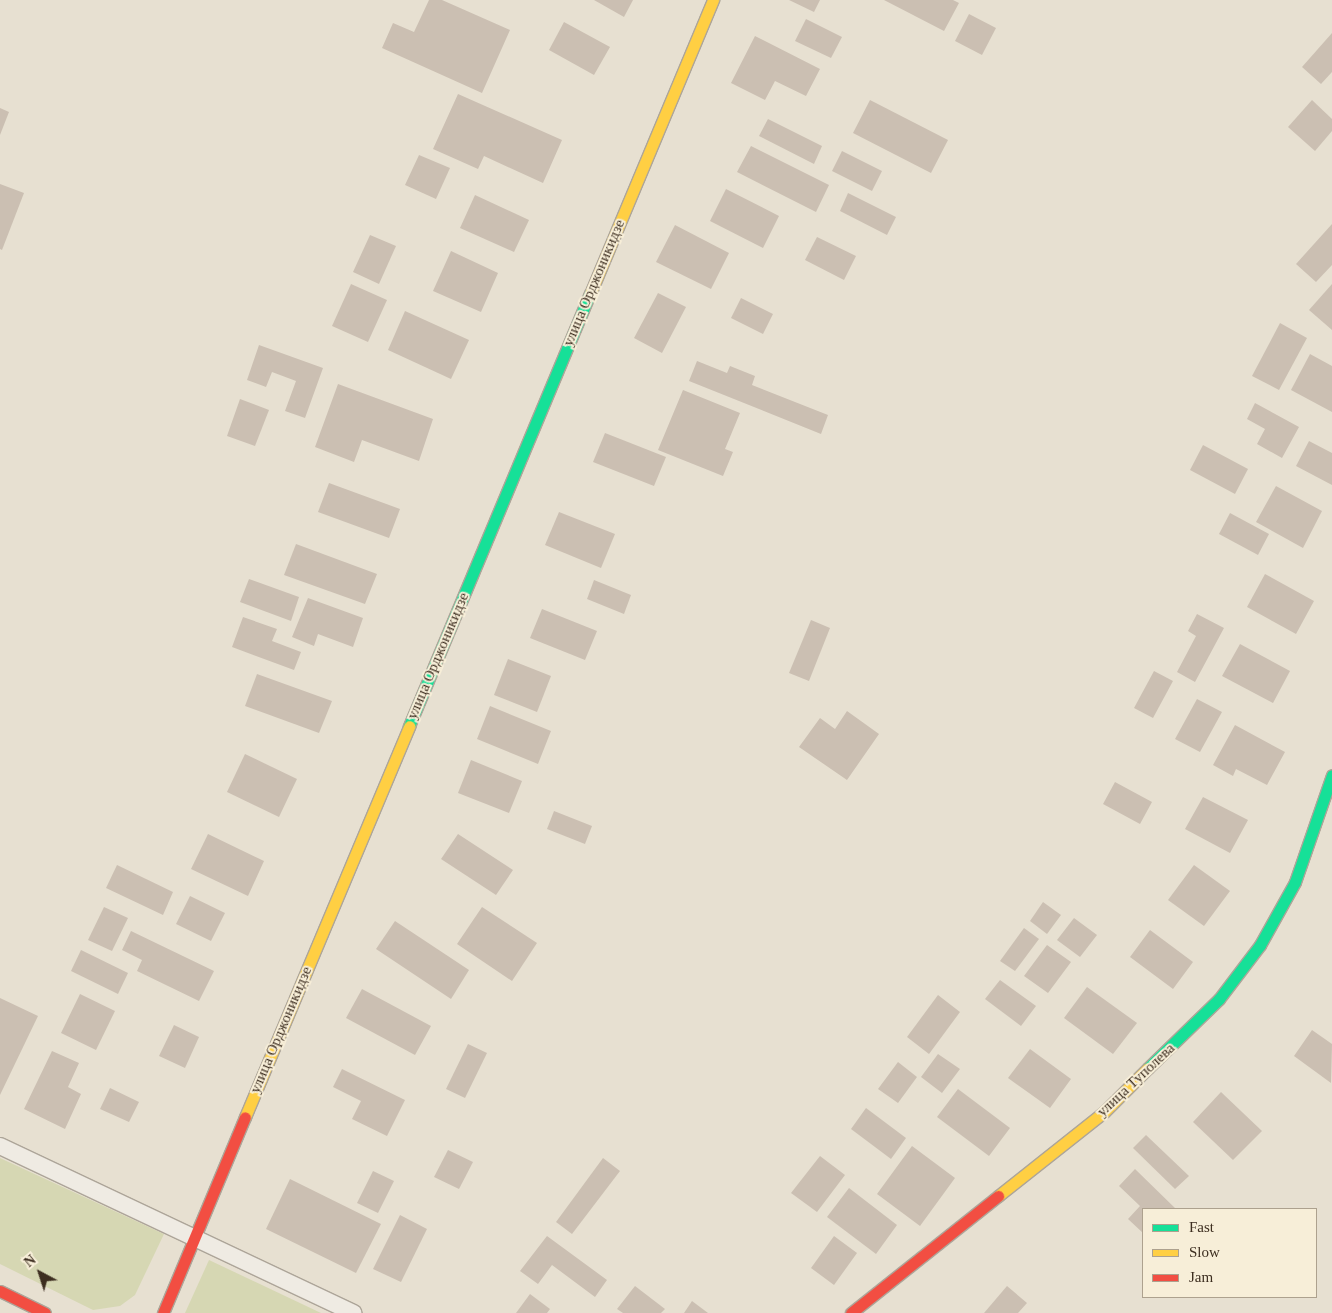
<!DOCTYPE html>
<html>
<head>
<meta charset="utf-8">
<style>
	body { margin:0 }
	#map { position:relative; width:1332px; height:1313px; overflow:hidden; background:#e7e0d1; font-family:"Times New Roman",serif }
	div>[style] { position:absolute }
	[style*='--x'] { left:calc(var(--x)*1px); top:calc(var(--y)*1px); width:calc(var(--w)*1px); rotate:calc(var(--a)*1deg) }
	.green>* { inset:0; background:#d6d7b3 }
	.building>* { inset:0; background:#cbbfb2 }
	.roads { filter:drop-shadow(1px 0 #ada599) drop-shadow(-1px 0 #ada599) drop-shadow(0 1px #ada599) drop-shadow(0 -1px #ada599) }
	.lane>* { height:16px; margin:-8px; padding:0 8px; transform-origin:8px; border-radius:8px; background:#efebe3 }
	.fast>* { height:11px; margin:-5.5px; padding:0 5.5px; transform-origin:5.5px; border-radius:5.5px; background:#16e098 }
	.slow>* { height:11px; margin:-5.5px; padding:0 5.5px; transform-origin:5.5px; border-radius:5.5px; background:#ffcf43 }
	.jam>* { height:11px; margin:-5.5px; padding:0 5.5px; transform-origin:5.5px; border-radius:5.5px; background:#f24e42 }
	span { translate:-50% -50%; white-space:nowrap; text-align:center; line-height:1.15; -webkit-text-stroke:4px #f7eed8; paint-order:stroke }
	.street-label { font-size:15px; color:#3d2e20 }
	.legend { position:absolute; left:1142px; top:1208px; width:175px; height:90px; box-sizing:border-box; background:#f7eed8; border:1px solid #ada18e; margin:0; padding:6px 9px; list-style:none; font-size:15px; color:#3d2e20 }
	.legend li { display:flex; align-items:center; gap:10px; height:25px }
	.legend b { width:25px; border:1px solid #ada18e }
	.north { position:absolute; left:15px; top:1248px; width:50px; height:50px; -webkit-text-stroke:4px #f7eed8; paint-order:stroke; rotate:320deg; font-size:14px; font-weight:700; line-height:20px; text-align:center; color:#3d2e20 }
	.north::after { content:''; display:block; margin:auto; width:18px; height:22px; background:#3d2e20; clip-path:polygon(50% 0,100% 100%,50% 72%,0 100%) }
</style>
</head>
<body>
<div id="map">
	<div class="green">
		<i style="clip-path:polygon(0 1158px,164px 1234px,135px 1295px,120px 1306px,93px 1310px,0 1264px)"></i>
		<i style="clip-path:polygon(209px 1260px,321px 1313px,185px 1313px)"></i>
	</div>
	<div class="building">
		<i style="clip-path:polygon(429px 0,442px 0,510px 30px,482px 93px,382px 48px,393px 23px,414px 32px)"></i>
		<i style="clip-path:polygon(594px 0,633px 0,624px 17px)"></i>
		<i style="clip-path:polygon(789px 0,820px 0,814px 12px)"></i>
		<i style="clip-path:polygon(884px 0,953px 0,959px 3px,944px 31px)"></i>
		<i style="clip-path:polygon(969px 14px,996px 28px,982px 55px,955px 41px)"></i>
		<i style="clip-path:polygon(806px 19px,842px 37px,831px 58px,795px 41px)"></i>
		<i style="clip-path:polygon(564px 22px,610px 47px,594px 75px,549px 50px)"></i>
		<i style="clip-path:polygon(1332px 33px,1332px 72px,1321px 84px,1302px 67px)"></i>
		<i style="clip-path:polygon(755px 36px,820px 69px,806px 96px,775px 81px,765px 100px,731px 83px)"></i>
		<i style="clip-path:polygon(458px 94px,562px 140px,543px 183px,484px 156px,478px 169px,433px 149px)"></i>
		<i style="clip-path:polygon(870px 100px,948px 140px,931px 173px,853px 133px)"></i>
		<i style="clip-path:polygon(1312px 100px,1332px 119px,1332px 131px,1315px 151px,1288px 127px)"></i>
		<i style="clip-path:polygon(0 108px,9px 112px,0 135px)"></i>
		<i style="clip-path:polygon(768px 119px,822px 146px,814px 164px,759px 136px)"></i>
		<i style="clip-path:polygon(751px 146px,829px 185px,816px 212px,737px 172px)"></i>
		<i style="clip-path:polygon(842px 151px,882px 171px,872px 191px,832px 171px)"></i>
		<i style="clip-path:polygon(419px 155px,450px 168px,436px 199px,405px 185px)"></i>
		<i style="clip-path:polygon(0 184px,24px 193px,2px 250px,0 249px)"></i>
		<i style="clip-path:polygon(726px 189px,779px 216px,763px 248px,710px 221px)"></i>
		<i style="clip-path:polygon(848px 193px,896px 217px,887px 235px,840px 211px)"></i>
		<i style="clip-path:polygon(475px 195px,529px 220px,514px 252px,460px 228px)"></i>
		<i style="clip-path:polygon(1332px 224px,1332px 265px,1316px 282px,1296px 264px)"></i>
		<i style="clip-path:polygon(675px 225px,729px 253px,711px 289px,656px 262px)"></i>
		<i style="clip-path:polygon(370px 235px,396px 246px,379px 284px,353px 272px)"></i>
		<i style="clip-path:polygon(817px 237px,856px 256px,844px 280px,805px 260px)"></i>
		<i style="clip-path:polygon(451px 251px,498px 273px,481px 312px,433px 291px)"></i>
		<i style="clip-path:polygon(351px 284px,387px 300px,368px 342px,332px 326px)"></i>
		<i style="clip-path:polygon(1332px 284px,1332px 330px,1309px 310px)"></i>
		<i style="clip-path:polygon(658px 293px,686px 307px,662px 353px,634px 338px)"></i>
		<i style="clip-path:polygon(741px 298px,773px 314px,763px 334px,731px 318px)"></i>
		<i style="clip-path:polygon(405px 311px,469px 340px,451px 379px,388px 350px)"></i>
		<i style="clip-path:polygon(1280px 323px,1307px 338px,1279px 390px,1252px 376px)"></i>
		<i style="clip-path:polygon(259px 345px,323px 368px,305px 418px,285px 411px,296px 381px,272px 372px,266px 387px,247px 380px)"></i>
		<i style="clip-path:polygon(1310px 354px,1332px 366px,1332px 412px,1291px 390px)"></i>
		<i style="clip-path:polygon(697px 361px,727px 373px,730px 366px,755px 376px,752px 385px,828px 415px,821px 434px,689px 381px)"></i>
		<i style="clip-path:polygon(338px 384px,433px 419px,419px 461px,362px 440px,354px 462px,315px 447px)"></i>
		<i style="clip-path:polygon(683px 390px,740px 413px,725px 449px,733px 452px,723px 476px,658px 450px)"></i>
		<i style="clip-path:polygon(240px 399px,269px 410px,255px 446px,227px 436px)"></i>
		<i style="clip-path:polygon(1255px 403px,1299px 427px,1282px 458px,1257px 444px,1265px 429px,1247px 419px)"></i>
		<i style="clip-path:polygon(605px 433px,666px 457px,654px 486px,593px 462px)"></i>
		<i style="clip-path:polygon(1309px 441px,1332px 453px,1332px 485px,1296px 466px)"></i>
		<i style="clip-path:polygon(1203px 445px,1248px 469px,1235px 494px,1190px 470px)"></i>
		<i style="clip-path:polygon(329px 483px,400px 509px,389px 538px,318px 512px)"></i>
		<i style="clip-path:polygon(1276px 486px,1322px 511px,1303px 548px,1256px 522px)"></i>
		<i style="clip-path:polygon(559px 512px,615px 534px,601px 568px,545px 545px)"></i>
		<i style="clip-path:polygon(1230px 513px,1269px 534px,1258px 555px,1219px 534px)"></i>
		<i style="clip-path:polygon(296px 544px,377px 574px,365px 604px,284px 575px)"></i>
		<i style="clip-path:polygon(1265px 574px,1314px 601px,1296px 634px,1247px 607px)"></i>
		<i style="clip-path:polygon(249px 579px,299px 597px,291px 621px,240px 602px)"></i>
		<i style="clip-path:polygon(594px 580px,631px 595px,624px 614px,587px 599px)"></i>
		<i style="clip-path:polygon(308px 598px,363px 618px,353px 647px,318px 634px,314px 646px,292px 637px)"></i>
		<i style="clip-path:polygon(542px 609px,597px 631px,585px 660px,530px 638px)"></i>
		<i style="clip-path:polygon(1197px 614px,1224px 628px,1195px 682px,1177px 672px,1196px 636px,1188px 631px)"></i>
		<i style="clip-path:polygon(243px 617px,277px 629px,272px 641px,301px 652px,294px 670px,232px 647px)"></i>
		<i style="clip-path:polygon(811px 620px,830px 628px,809px 681px,789px 673px)"></i>
		<i style="clip-path:polygon(1240px 644px,1290px 671px,1273px 703px,1222px 676px)"></i>
		<i style="clip-path:polygon(508px 659px,551px 676px,537px 712px,494px 695px)"></i>
		<i style="clip-path:polygon(1154px 671px,1173px 681px,1153px 718px,1134px 708px)"></i>
		<i style="clip-path:polygon(257px 674px,332px 701px,319px 733px,245px 706px)"></i>
		<i style="clip-path:polygon(1197px 699px,1222px 712px,1200px 752px,1175px 739px)"></i>
		<i style="clip-path:polygon(490px 706px,551px 731px,538px 764px,477px 739px)"></i>
		<i style="clip-path:polygon(847px 711px,879px 734px,847px 780px,799px 747px,820px 718px,835px 729px)"></i>
		<i style="clip-path:polygon(1235px 725px,1285px 752px,1267px 785px,1236px 769px,1233px 776px,1213px 765px)"></i>
		<i style="clip-path:polygon(245px 754px,297px 779px,279px 817px,227px 792px)"></i>
		<i style="clip-path:polygon(471px 760px,522px 781px,509px 813px,458px 793px)"></i>
		<i style="clip-path:polygon(1115px 782px,1152px 802px,1140px 824px,1103px 804px)"></i>
		<i style="clip-path:polygon(1203px 797px,1248px 820px,1230px 853px,1185px 829px)"></i>
		<i style="clip-path:polygon(554px 811px,592px 826px,585px 844px,547px 829px)"></i>
		<i style="clip-path:polygon(208px 834px,264px 861px,248px 896px,191px 869px)"></i>
		<i style="clip-path:polygon(458px 834px,513px 870px,496px 895px,441px 859px)"></i>
		<i style="clip-path:polygon(117px 865px,173px 892px,163px 915px,106px 888px)"></i>
		<i style="clip-path:polygon(1194px 865px,1230px 891px,1204px 926px,1168px 900px)"></i>
		<i style="clip-path:polygon(190px 896px,225px 913px,211px 941px,176px 924px)"></i>
		<i style="clip-path:polygon(1043px 902px,1061px 915px,1047px 934px,1030px 921px)"></i>
		<i style="clip-path:polygon(104px 907px,128px 918px,112px 951px,88px 940px)"></i>
		<i style="clip-path:polygon(482px 907px,537px 943px,512px 981px,457px 944px)"></i>
		<i style="clip-path:polygon(1074px 918px,1097px 935px,1080px 957px,1057px 940px)"></i>
		<i style="clip-path:polygon(395px 921px,469px 970px,451px 999px,376px 949px)"></i>
		<i style="clip-path:polygon(1024px 928px,1039px 939px,1015px 971px,1000px 961px)"></i>
		<i style="clip-path:polygon(1150px 930px,1193px 962px,1173px 989px,1130px 957px)"></i>
		<i style="clip-path:polygon(131px 931px,214px 971px,199px 1001px,137px 971px,142px 960px,122px 950px)"></i>
		<i style="clip-path:polygon(1047px 945px,1071px 962px,1048px 993px,1024px 976px)"></i>
		<i style="clip-path:polygon(81px 950px,128px 973px,118px 994px,71px 971px)"></i>
		<i style="clip-path:polygon(1000px 980px,1036px 1006px,1021px 1026px,985px 999px)"></i>
		<i style="clip-path:polygon(1087px 987px,1137px 1023px,1113px 1054px,1064px 1018px)"></i>
		<i style="clip-path:polygon(362px 989px,431px 1026px,415px 1055px,346px 1018px)"></i>
		<i style="clip-path:polygon(80px 994px,115px 1011px,96px 1050px,61px 1033px)"></i>
		<i style="clip-path:polygon(938px 995px,960px 1012px,929px 1054px,907px 1037px)"></i>
		<i style="clip-path:polygon(0 998px,38px 1016px,0 1095px)"></i>
		<i style="clip-path:polygon(174px 1025px,199px 1037px,185px 1068px,159px 1056px)"></i>
		<i style="clip-path:polygon(1312px 1030px,1332px 1044px,1331px 1083px,1294px 1056px)"></i>
		<i style="clip-path:polygon(468px 1044px,487px 1053px,465px 1098px,446px 1089px)"></i>
		<i style="clip-path:polygon(1030px 1049px,1071px 1079px,1050px 1108px,1008px 1078px)"></i>
		<i style="clip-path:polygon(52px 1051px,79px 1063px,68px 1087px,81px 1094px,65px 1129px,24px 1109px)"></i>
		<i style="clip-path:polygon(938px 1054px,960px 1069px,942px 1093px,921px 1077px)"></i>
		<i style="clip-path:polygon(898px 1062px,917px 1077px,898px 1103px,878px 1089px)"></i>
		<i style="clip-path:polygon(342px 1069px,405px 1100px,387px 1136px,352px 1119px,361px 1101px,333px 1087px)"></i>
		<i style="clip-path:polygon(110px 1088px,139px 1102px,129px 1122px,100px 1109px)"></i>
		<i style="clip-path:polygon(958px 1089px,1010px 1128px,989px 1156px,937px 1117px)"></i>
		<i style="clip-path:polygon(1221px 1092px,1262px 1131px,1233px 1160px,1193px 1122px)"></i>
		<i style="clip-path:polygon(866px 1108px,906px 1138px,891px 1159px,851px 1129px)"></i>
		<i style="clip-path:polygon(1146px 1135px,1189px 1176px,1175px 1189px,1133px 1148px)"></i>
		<i style="clip-path:polygon(912px 1146px,955px 1178px,920px 1226px,877px 1194px)"></i>
		<i style="clip-path:polygon(448px 1150px,473px 1162px,459px 1189px,434px 1177px)"></i>
		<i style="clip-path:polygon(820px 1156px,845px 1175px,817px 1212px,791px 1193px)"></i>
		<i style="clip-path:polygon(603px 1158px,620px 1171px,572px 1234px,556px 1222px)"></i>
		<i style="clip-path:polygon(1135px 1169px,1176px 1209px,1143px 1209px,1143px 1233px,1128px 1219px,1140px 1206px,1119px 1186px)"></i>
		<i style="clip-path:polygon(373px 1171px,394px 1181px,378px 1213px,357px 1203px)"></i>
		<i style="clip-path:polygon(290px 1179px,381px 1224px,356px 1273px,266px 1229px)"></i>
		<i style="clip-path:polygon(849px 1188px,897px 1225px,876px 1254px,827px 1217px)"></i>
		<i style="clip-path:polygon(400px 1215px,427px 1229px,401px 1282px,373px 1269px)"></i>
		<i style="clip-path:polygon(547px 1236px,607px 1280px,595px 1297px,552px 1265px,538px 1284px,520px 1271px)"></i>
		<i style="clip-path:polygon(834px 1236px,857px 1253px,834px 1285px,811px 1268px)"></i>
		<i style="clip-path:polygon(635px 1286px,665px 1309px,661px 1313px,623px 1313px,617px 1309px)"></i>
		<i style="clip-path:polygon(1007px 1286px,1027px 1303px,1018px 1313px,984px 1313px)"></i>
		<i style="clip-path:polygon(530px 1294px,550px 1309px,547px 1313px,516px 1313px)"></i>
		<i style="clip-path:polygon(692px 1301px,708px 1313px,684px 1313px)"></i>
	</div>
	<div class="roads">
		<div class="lane">
			<i style="--x:0;--y:1146;--w:391;--a:25.3"></i>
		</div>
		<div class="fast">
			<i style="--x:409;--y:726;--w:468;--a:-67.3"></i>
			<i style="--x:1148;--y:1068;--w:99;--a:-44.2"></i>
			<i style="--x:1219;--y:999;--w:68;--a:-52.8"></i>
			<i style="--x:1260;--y:945;--w:72;--a:-60.9"></i>
			<i style="--x:1295;--y:882;--w:113;--a:-70.9"></i>
		</div>
		<div class="slow">
			<i style="--x:590;--y:294;--w:319;--a:-67.3"></i>
			<i style="--x:245;--y:1117;--w:424;--a:-67.2"></i>
			<i style="--x:998;--y:1196;--w:135;--a:-38.4"></i>
			<i style="--x:1104;--y:1112;--w:62;--a:-45"></i>
		</div>
		<div class="jam">
			<i style="--x:0;--y:1291;--w:50;--a:26.1"></i>
			<i style="--x:163;--y:1313;--w:212;--a:-67.3"></i>
			<i style="--x:851;--y:1313;--w:188;--a:-38.5"></i>
		</div>
	</div>
	<div class="street-label">
		<span style="left:594px;top:283px;rotate:-67deg">улица Орджоникидзе</span>
		<span style="left:438px;top:656px;rotate:-67deg">улица Орджоникидзе</span>
		<span style="left:281px;top:1030px;rotate:-67deg">улица Орджоникидзе</span>
		<span style="left:1136px;top:1080px;rotate:-43deg">улица Туполева</span>
	</div>
	<ul class="legend">
	<li><b style="height:6px;background:#16e098"></b>Fast</li>
	<li><b style="height:6px;background:#ffcf43"></b>Slow</li>
	<li><b style="height:6px;background:#f24e42"></b>Jam</li>
	</ul>
	<div class="north">N</div>
</div>
</body>
</html>
